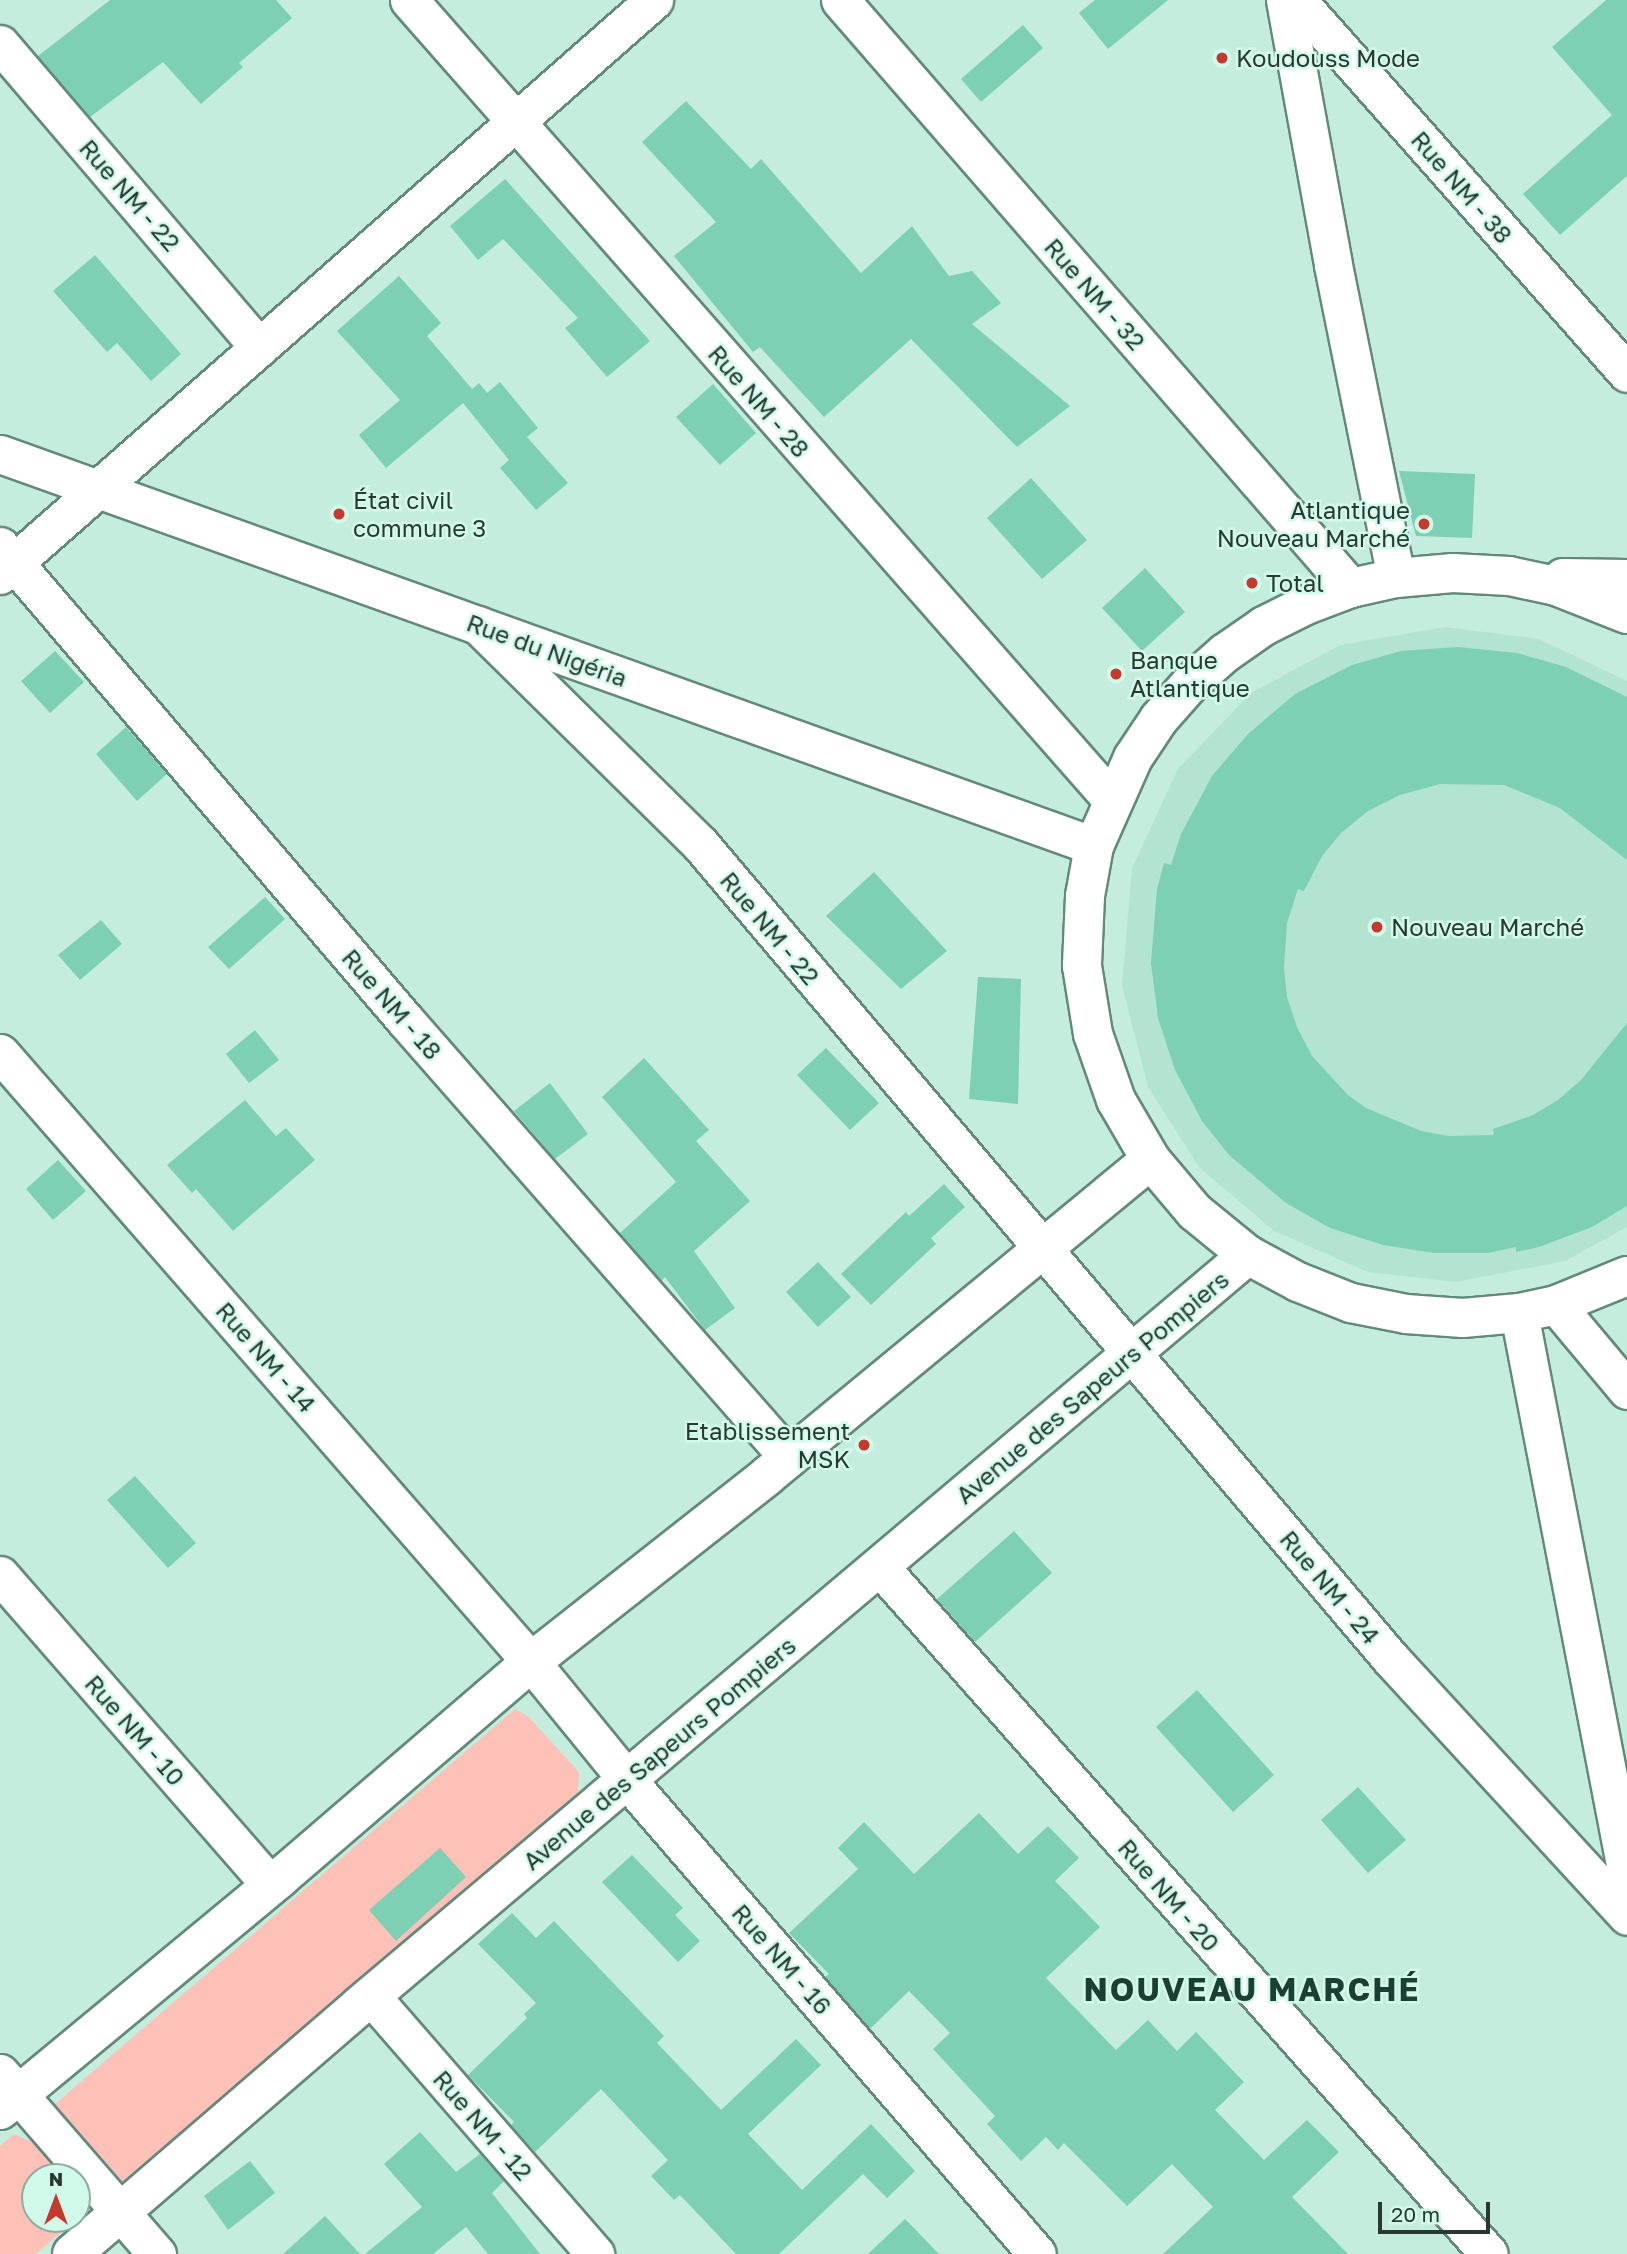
<!DOCTYPE html>
<html>
<head>
<meta charset="utf-8">
<style>
	body { margin:0 }
	#map { position:relative; width:1627px; height:2254px; overflow:hidden; background:#c5eddd; font-family:"Golos Text",sans-serif }
	div>[style] { position:absolute }
	[style*='--x'] { left:calc(var(--x)*1px); top:calc(var(--y)*1px); width:calc(var(--w)*1px); rotate:calc(var(--a)*1deg) }
	.built>* { inset:0; background:#b3e4d1 }
	.green>* { inset:0; background:#fec1b8 }
	.building>* { inset:0; background:#7dd0b3 }
	.roads { filter:drop-shadow(2px 0 #63897b) drop-shadow(-2px 0 #63897b) drop-shadow(0 2px #63897b) drop-shadow(0 -2px #63897b) }
	.minor>* { height:37px; margin:-18.5px; padding:0 18.5px; transform-origin:18.5px; border-radius:18.5px; background:#fff }
	.tertiary>* { height:38px; margin:-19px; padding:0 19px; transform-origin:19px; border-radius:19px; background:#fff }
	.dots>* { width:19px; height:19px; translate:-50% -50%; box-sizing:border-box; border:4px solid #d2faea; border-radius:50% }
	span { translate:-50% -50%; white-space:nowrap; text-align:center; line-height:1.15; -webkit-text-stroke:5px #d2faea; paint-order:stroke }
	.poi-label { font-size:24px; color:#283832 }
	.left { translate:0 -50%; text-align:left }
	.right { translate:-100% -50%; text-align:right }
	.street-label { font-size:24px; color:#283832 }
	.district-label { font-size:32px; color:#1b3f33; font-weight:700; letter-spacing:2px }
	.north { position:absolute; left:21px; top:2163px; width:70px; height:70px; box-sizing:border-box; background:#d2faea; border:2px solid #8eaca0; border-radius:50%; rotate:0deg; font-size:19px; font-weight:700; line-height:28px; text-align:center; color:#283832 }
	.north::after { content:''; display:block; margin:auto; width:24px; height:32px; background:#c6392e; clip-path:polygon(50% 0,100% 100%,50% 72%,0 100%) }
	.scale { position:absolute; left:1378px; top:2202px; width:112px; height:32px; box-sizing:border-box; border:4px solid #283832; border-top:0; padding-left:9px; font-size:21px; line-height:24px; white-space:nowrap; color:#283832; -webkit-text-stroke:5px #d2faea; paint-order:stroke }
</style>
</head>
<body>
<div id="map">
	<div class="built">
		<i style="clip-path:polygon(1445px 627px,1539px 639px,1627px 681px,1627px 1227px,1565px 1261px,1456px 1282px,1368px 1272px,1274px 1231px,1199px 1167px,1148px 1087px,1122px 985px,1132px 868px,1178px 769px,1251px 693px,1340px 645px)"></i>
	</div>
	<div class="green">
		<i style="clip-path:polygon(515px 1709px,529px 1717px,579px 1772px,578px 1795px,123px 2185px,106px 2186px,57px 2128px,55px 2104px)"></i>
		<i style="clip-path:polygon(14px 2134px,37px 2144px,67px 2177px,35px 2177px,35px 2219px,77px 2219px,77px 2201px,82px 2214px,36px 2254px,0 2254px,0 2146px)"></i>
	</div>
	<div class="building">
		<i style="clip-path:polygon(110px 0,276px 0,292px 18px,239px 63px,243px 67px,201px 104px,163px 62px,90px 117px,38px 56px)"></i>
		<i style="clip-path:polygon(1095px 0,1168px 0,1108px 49px,1079px 13px)"></i>
		<i style="clip-path:polygon(1606px 0,1627px 0,1627px 176px,1560px 235px,1523px 194px,1612px 115px,1552px 47px)"></i>
		<i style="clip-path:polygon(1023px 25px,1043px 48px,981px 102px,961px 79px)"></i>
		<i style="clip-path:polygon(686px 101px,751px 169px,761px 159px,861px 273px,912px 226px,949px 276px,972px 271px,1001px 303px,972px 324px,1070px 406px,1017px 447px,911px 339px,824px 417px,760px 347px,753px 352px,674px 256px,716px 222px,642px 142px)"></i>
		<i style="clip-path:polygon(505px 179px,650px 341px,607px 377px,565px 328px,578px 318px,503px 239px,478px 260px,450px 226px)"></i>
		<i style="clip-path:polygon(95px 255px,181px 354px,151px 381px,117px 343px,107px 352px,53px 291px)"></i>
		<i style="clip-path:polygon(399px 276px,441px 323px,427px 336px,472px 389px,479px 383px,487px 393px,500px 382px,538px 428px,527px 437px,568px 483px,536px 510px,500px 468px,509px 460px,463px 403px,386px 468px,359px 435px,400px 400px,337px 331px)"></i>
		<i style="clip-path:polygon(713px 384px,756px 433px,720px 465px,676px 417px)"></i>
		<i style="clip-path:polygon(1399px 471px,1475px 474px,1472px 538px,1416px 536px)"></i>
		<i style="clip-path:polygon(1031px 478px,1087px 540px,1042px 579px,987px 518px)"></i>
		<i style="clip-path:polygon(1145px 568px,1185px 612px,1142px 651px,1102px 608px)"></i>
		<i style="clip-path:polygon(1458px 647px,1517px 653px,1566px 667px,1627px 697px,1627px 860px,1560px 808px,1504px 785px,1440px 784px,1400px 795px,1368px 811px,1341px 833px,1322px 856px,1304px 891px,1298px 889px,1287px 923px,1284px 968px,1287px 997px,1297px 1027px,1312px 1056px,1348px 1095px,1366px 1108px,1421px 1131px,1449px 1136px,1494px 1135px,1493px 1129px,1533px 1115px,1558px 1100px,1581px 1080px,1627px 1023px,1627px 1206px,1592px 1227px,1539px 1247px,1516px 1252px,1516px 1247px,1488px 1253px,1434px 1253px,1383px 1245px,1330px 1228px,1286px 1203px,1229px 1155px,1202px 1121px,1175px 1070px,1158px 1018px,1151px 963px,1157px 889px,1164px 863px,1171px 865px,1181px 834px,1212px 776px,1248px 734px,1295px 694px,1352px 665px,1401px 651px)"></i>
		<i style="clip-path:polygon(55px 651px,84px 682px,50px 713px,21px 681px)"></i>
		<i style="clip-path:polygon(126px 727px,167px 774px,137px 801px,96px 754px)"></i>
		<i style="clip-path:polygon(874px 872px,947px 951px,901px 989px,826px 916px)"></i>
		<i style="clip-path:polygon(265px 897px,285px 919px,229px 969px,208px 947px)"></i>
		<i style="clip-path:polygon(101px 920px,122px 944px,80px 980px,58px 955px)"></i>
		<i style="clip-path:polygon(978px 977px,1021px 979px,1018px 1104px,969px 1099px)"></i>
		<i style="clip-path:polygon(255px 1030px,279px 1060px,249px 1083px,226px 1054px)"></i>
		<i style="clip-path:polygon(826px 1048px,879px 1103px,850px 1130px,797px 1075px)"></i>
		<i style="clip-path:polygon(644px 1058px,709px 1130px,696px 1141px,750px 1201px,694px 1251px,735px 1308px,705px 1330px,665px 1277px,661px 1281px,620px 1233px,676px 1182px,602px 1097px)"></i>
		<i style="clip-path:polygon(550px 1083px,588px 1134px,555px 1159px,514px 1111px)"></i>
		<i style="clip-path:polygon(245px 1100px,276px 1136px,286px 1128px,315px 1160px,233px 1231px,196px 1189px,192px 1193px,167px 1165px)"></i>
		<i style="clip-path:polygon(58px 1160px,86px 1191px,53px 1220px,26px 1189px)"></i>
		<i style="clip-path:polygon(944px 1184px,965px 1207px,931px 1238px,936px 1244px,871px 1305px,841px 1274px,906px 1212px,909px 1216px)"></i>
		<i style="clip-path:polygon(818px 1262px,851px 1297px,818px 1327px,786px 1292px)"></i>
		<i style="clip-path:polygon(135px 1476px,196px 1543px,168px 1568px,107px 1500px)"></i>
		<i style="clip-path:polygon(1014px 1531px,1052px 1573px,975px 1642px,937px 1599px)"></i>
		<i style="clip-path:polygon(1197px 1690px,1274px 1775px,1233px 1812px,1156px 1727px)"></i>
		<i style="clip-path:polygon(1358px 1787px,1406px 1840px,1368px 1873px,1321px 1820px)"></i>
		<i style="clip-path:polygon(979px 1813px,1018px 1854px,1048px 1826px,1079px 1858px,1055px 1881px,1100px 1927px,1046px 1978px,1116px 2050px,1148px 2020px,1177px 2051px,1196px 2032px,1244px 2082px,1215px 2110px,1264px 2160px,1307px 2120px,1339px 2152px,1292px 2197px,1348px 2254px,1163px 2254px,1213px 2207px,1172px 2164px,1127px 2206px,1064px 2143px,1058px 2150px,1046px 2137px,1021px 2161px,987px 2124px,995px 2116px,933px 2049px,950px 2033px,909px 1991px,870px 2029px,825px 1977px,829px 1974px,789px 1933px,858px 1869px,838px 1848px,864px 1822px,914px 1874px)"></i>
		<i style="clip-path:polygon(440px 1848px,466px 1877px,396px 1941px,369px 1910px)"></i>
		<i style="clip-path:polygon(632px 1855px,683px 1908px,675px 1915px,700px 1941px,678px 1962px,602px 1882px)"></i>
		<i style="clip-path:polygon(512px 1913px,536px 1938px,554px 1921px,664px 2036px,657px 2043px,721px 2110px,796px 2039px,821px 2065px,748px 2134px,802px 2190px,871px 2124px,915px 2171px,887px 2198px,863px 2174px,779px 2254px,736px 2254px,680px 2195px,674px 2200px,651px 2176px,668px 2160px,601px 2089px,535px 2152px,511px 2125px,514px 2122px,468px 2075px,527px 2018px,524px 2014px,536px 2003px,478px 1944px)"></i>
		<i style="clip-path:polygon(420px 2132px,456px 2172px,480px 2154px,504px 2181px,492px 2193px,540px 2254px,488px 2254px,466px 2227px,433px 2254px,365px 2254px,422px 2207px,384px 2164px)"></i>
		<i style="clip-path:polygon(250px 2161px,275px 2193px,228px 2230px,204px 2196px)"></i>
		<i style="clip-path:polygon(325px 2216px,360px 2254px,283px 2254px)"></i>
		<i style="clip-path:polygon(905px 2219px,939px 2254px,868px 2254px)"></i>
	</div>
	<div class="roads">
		<div class="minor">
			<i style="--x:409;--y:0;--w:1065;--a:48.69"></i>
			<i style="--x:840;--y:0;--w:779;--a:49.01"></i>
			<i style="--x:1285;--y:0;--w:269;--a:79.7"></i>
			<i style="--x:1333;--y:265;--w:319;--a:78.6"></i>
			<i style="--x:1297;--y:0;--w:498;--a:48.5"></i>
			<i style="--x:0;--y:44;--w:399;--a:49.5"></i>
			<i style="--x:0;--y:454;--w:1162;--a:19.71"></i>
			<i style="--x:0;--y:546;--w:623;--a:49.49"></i>
			<i style="--x:405;--y:1020;--w:582;--a:48.76"></i>
			<i style="--x:0;--y:575;--w:871;--a:-41.32"></i>
			<i style="--x:478;--y:625;--w:312;--a:44.6"></i>
			<i style="--x:700;--y:844;--w:1069;--a:49.71"></i>
			<i style="--x:1391;--y:1659;--w:349;--a:47.4"></i>
			<i style="--x:0;--y:1053;--w:808;--a:48.91"></i>
			<i style="--x:531;--y:1662;--w:154;--a:50.8"></i>
			<i style="--x:628;--y:1781;--w:625;--a:49.15"></i>
			<i style="--x:1556;--y:1305;--w:111;--a:50.1"></i>
			<i style="--x:1519;--y:1313;--w:572;--a:79.12"></i>
			<i style="--x:879;--y:1566;--w:919;--a:48.44"></i>
			<i style="--x:0;--y:1575;--w:411;--a:48.9"></i>
			<i style="--x:371;--y:1996;--w:342;--a:49"></i>
			<i style="--x:0;--y:2073;--w:240;--a:49.1"></i>
		</div>
		<div class="tertiary">
			<i style="--x:1563;--y:578;--w:64;--a:0.9"></i>
			<i style="--x:1627;--y:614;--w:76;--a:-158.5"></i>
			<i style="--x:1556;--y:586;--w:48;--a:-168"></i>
			<i style="--x:1509;--y:576;--w:56;--a:-176.9"></i>
			<i style="--x:1453;--y:573;--w:57;--a:175"></i>
			<i style="--x:1396;--y:578;--w:46;--a:167.5"></i>
			<i style="--x:1351;--y:588;--w:48;--a:159.3"></i>
			<i style="--x:1306;--y:605;--w:47;--a:153.4"></i>
			<i style="--x:1264;--y:626;--w:47;--a:145.3"></i>
			<i style="--x:1225;--y:653;--w:47;--a:138.5"></i>
			<i style="--x:1190;--y:684;--w:47;--a:131.5"></i>
			<i style="--x:1159;--y:719;--w:47;--a:123.7"></i>
			<i style="--x:1133;--y:758;--w:96;--a:113.9"></i>
			<i style="--x:1094;--y:846;--w:51;--a:100.2"></i>
			<i style="--x:1085;--y:896;--w:70;--a:92.5"></i>
			<i style="--x:1082;--y:966;--w:69;--a:80.8"></i>
			<i style="--x:1093;--y:1034;--w:70;--a:70.8"></i>
			<i style="--x:1116;--y:1100;--w:69;--a:59.7"></i>
			<i style="--x:1151;--y:1160;--w:68;--a:49.8"></i>
			<i style="--x:1195;--y:1212;--w:68;--a:39.1"></i>
			<i style="--x:1248;--y:1255;--w:57;--a:28.4"></i>
			<i style="--x:1298;--y:1282;--w:57;--a:21.6"></i>
			<i style="--x:1351;--y:1303;--w:56;--a:11.3"></i>
			<i style="--x:1406;--y:1314;--w:57;--a:4"></i>
			<i style="--x:1463;--y:1318;--w:56;--a:-5.1"></i>
			<i style="--x:1519;--y:1313;--w:38;--a:-12"></i>
			<i style="--x:1556;--y:1305;--w:77;--a:-22.2"></i>
			<i style="--x:0;--y:2110;--w:364;--a:-39.6"></i>
			<i style="--x:280;--y:1878;--w:331;--a:-40.7"></i>
			<i style="--x:531;--y:1662;--w:300;--a:-38.2"></i>
			<i style="--x:767;--y:1476;--w:497;--a:-39.5"></i>
			<i style="--x:72;--y:2254;--w:379;--a:-40.8"></i>
			<i style="--x:359;--y:2006;--w:1164;--a:-40.19"></i>
		</div>
	</div>
	<div class="dots">
		<i style="left:1222px;top:58px;background:#c6392e"></i>
		<i style="left:339px;top:514px;background:#c6392e"></i>
		<i style="left:1424px;top:524px;background:#c6392e"></i>
		<i style="left:1252px;top:583px;background:#c6392e"></i>
		<i style="left:1116px;top:674px;background:#c6392e"></i>
		<i style="left:1377px;top:927px;background:#c6392e"></i>
		<i style="left:864px;top:1445px;background:#c6392e"></i>
	</div>
	<div class="poi-label">
		<span class="left" style="left:1236px;top:58px">Koudouss Mode</span>
		<span class="left" style="left:353px;top:514px">État civil<br>commune 3</span>
		<span class="right" style="left:1410px;top:524px">Atlantique<br>Nouveau Marché</span>
		<span class="left" style="left:1266px;top:583px">Total</span>
		<span class="left" style="left:1130px;top:674px">Banque<br>Atlantique</span>
		<span class="left" style="left:1391px;top:927px">Nouveau Marché</span>
		<span class="right" style="left:850px;top:1445px">Etablissement<br>MSK</span>
	</div>
	<div class="street-label">
		<span style="left:1462px;top:187px;rotate:49deg">Rue NM - 38</span>
		<span style="left:130px;top:195px;rotate:49deg">Rue NM - 22</span>
		<span style="left:1095px;top:294px;rotate:49deg">Rue NM - 32</span>
		<span style="left:759px;top:401px;rotate:49deg">Rue NM - 28</span>
		<span style="left:547px;top:650px;rotate:20deg">Rue du Nigéria</span>
		<span style="left:770px;top:928px;rotate:50deg">Rue NM - 22</span>
		<span style="left:392px;top:1004px;rotate:49deg">Rue NM - 18</span>
		<span style="left:266px;top:1357px;rotate:49deg">Rue NM - 14</span>
		<span style="left:1092px;top:1387px;rotate:-40deg">Avenue des Sapeurs Pompiers</span>
		<span style="left:1330px;top:1587px;rotate:50deg">Rue NM - 24</span>
		<span style="left:135px;top:1730px;rotate:49deg">Rue NM - 10</span>
		<span style="left:659px;top:1753px;rotate:-40deg">Avenue des Sapeurs Pompiers</span>
		<span style="left:1169px;top:1895px;rotate:49deg">Rue NM - 20</span>
		<span style="left:782px;top:1959px;rotate:49deg">Rue NM - 16</span>
		<span style="left:483px;top:2125px;rotate:49deg">Rue NM - 12</span>
	</div>
	<div class="district-label">
		<span style="left:1252px;top:1989px">NOUVEAU MARCHÉ</span>
	</div>
	<div class="north">N</div>
	<div class="scale">20 m</div>
</div>
</body>
</html>
